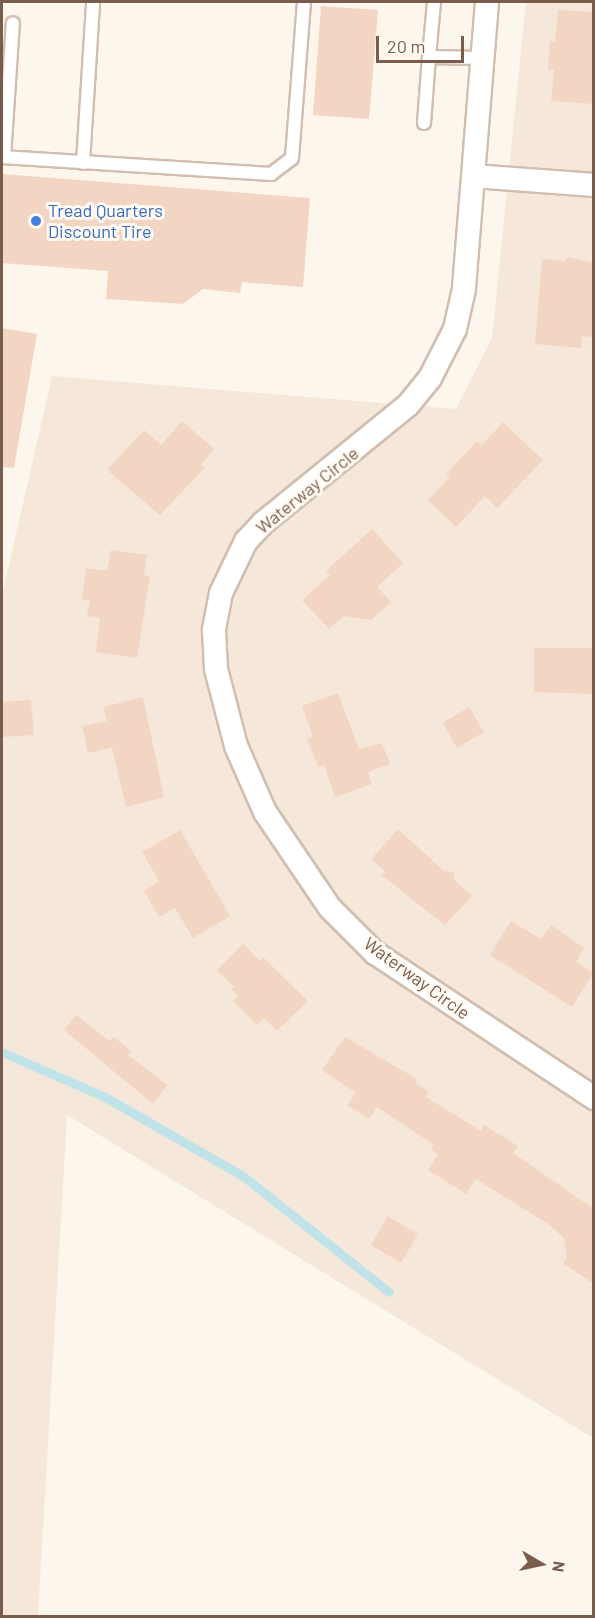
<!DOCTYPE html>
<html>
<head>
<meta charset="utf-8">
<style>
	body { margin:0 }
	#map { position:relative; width:595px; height:1618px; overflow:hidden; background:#fdf6ec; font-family:Barlow,sans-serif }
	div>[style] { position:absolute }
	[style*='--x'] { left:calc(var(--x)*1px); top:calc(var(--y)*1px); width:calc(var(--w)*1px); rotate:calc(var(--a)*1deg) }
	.residential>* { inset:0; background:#f5e8da }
	.stream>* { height:9px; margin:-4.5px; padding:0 4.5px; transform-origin:4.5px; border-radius:4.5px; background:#bfe3e8 }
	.building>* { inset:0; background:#f3d5c3 }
	.roads { filter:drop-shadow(2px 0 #d1beb0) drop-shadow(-2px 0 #d1beb0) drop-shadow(0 2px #d1beb0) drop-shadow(0 -2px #d1beb0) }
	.service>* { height:12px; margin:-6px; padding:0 6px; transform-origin:6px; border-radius:6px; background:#fff }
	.minor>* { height:22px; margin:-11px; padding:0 11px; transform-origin:11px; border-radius:11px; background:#fff }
	.dots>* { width:16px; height:16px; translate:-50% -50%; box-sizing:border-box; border:3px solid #fffaf3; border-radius:50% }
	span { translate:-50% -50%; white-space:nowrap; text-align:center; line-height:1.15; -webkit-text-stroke:6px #fffaf3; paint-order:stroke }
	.shop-label { font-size:18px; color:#366cbe }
	.left { translate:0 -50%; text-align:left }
	.street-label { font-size:18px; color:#7a5c4d }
	.frame { position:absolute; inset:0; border:3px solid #7a5c4d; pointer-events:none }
	.north { position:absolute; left:511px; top:1534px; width:60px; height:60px; -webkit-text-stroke:4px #fffaf3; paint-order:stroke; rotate:99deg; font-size:16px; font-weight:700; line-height:24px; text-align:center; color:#7a5c4d }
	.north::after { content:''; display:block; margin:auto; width:21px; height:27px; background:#7a5c4d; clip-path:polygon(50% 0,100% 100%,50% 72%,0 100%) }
	.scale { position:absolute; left:376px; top:36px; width:88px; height:27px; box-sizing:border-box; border:3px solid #7a5c4d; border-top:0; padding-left:8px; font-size:18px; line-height:21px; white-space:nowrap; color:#7a5c4d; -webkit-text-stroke:4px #fffaf3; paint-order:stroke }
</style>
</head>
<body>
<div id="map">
	<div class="residential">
		<i style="clip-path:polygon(526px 2px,593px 2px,593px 1438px,67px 1115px,38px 1616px,2px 1616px,2px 596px,52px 376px,456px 409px,492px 338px)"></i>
	</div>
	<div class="stream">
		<i style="--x:2;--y:1052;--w:112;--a:23.6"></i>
		<i style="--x:105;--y:1097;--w:159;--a:29.8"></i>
		<i style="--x:243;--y:1176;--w:186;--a:38.5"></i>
	</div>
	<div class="building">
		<i style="clip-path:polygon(321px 6px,378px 10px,369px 119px,313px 115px)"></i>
		<i style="clip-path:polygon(558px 10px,594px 12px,594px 104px,551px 101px,554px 70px,548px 70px,550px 41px,555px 42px)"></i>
		<i style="clip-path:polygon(2px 174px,310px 198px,303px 287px,242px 282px,240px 293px,203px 289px,183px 304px,106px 299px,108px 271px,2px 263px)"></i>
		<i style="clip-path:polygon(568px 257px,594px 263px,594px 337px,582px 336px,581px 348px,535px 344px,542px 259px,565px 261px)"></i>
		<i style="clip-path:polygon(2px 328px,37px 334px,14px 468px,2px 467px)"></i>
		<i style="clip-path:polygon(182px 421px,214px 449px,201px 465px,205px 468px,160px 515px,107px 470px,144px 430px,161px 445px)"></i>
		<i style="clip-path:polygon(503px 422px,543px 460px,497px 508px,485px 496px,456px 527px,428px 500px,450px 477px,446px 474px,477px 441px,482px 445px)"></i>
		<i style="clip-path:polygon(372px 529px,403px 563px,377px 587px,391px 602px,371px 620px,344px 616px,329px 629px,302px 600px,330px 575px,326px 571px)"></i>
		<i style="clip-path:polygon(111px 550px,147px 555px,144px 575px,150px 576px,137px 658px,96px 652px,100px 618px,87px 616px,90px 600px,82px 600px,86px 568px,107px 571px)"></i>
		<i style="clip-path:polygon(534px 648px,594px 648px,594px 694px,534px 692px)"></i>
		<i style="clip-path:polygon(338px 693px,359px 749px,382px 743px,390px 764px,368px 772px,372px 784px,335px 797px,324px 765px,318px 767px,307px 739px,313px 737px,302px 706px)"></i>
		<i style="clip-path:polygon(143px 697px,164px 797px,126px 807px,112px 748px,88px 753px,82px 726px,107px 721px,103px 707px)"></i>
		<i style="clip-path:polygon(31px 700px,34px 735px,2px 737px,2px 702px)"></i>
		<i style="clip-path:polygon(469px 707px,484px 732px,457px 748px,443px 723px)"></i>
		<i style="clip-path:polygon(398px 829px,444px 871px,454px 872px,454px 880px,472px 896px,445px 925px,381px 875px,385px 871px,371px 859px)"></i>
		<i style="clip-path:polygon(180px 830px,230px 916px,193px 938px,175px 908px,159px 917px,144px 891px,159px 881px,142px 852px)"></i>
		<i style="clip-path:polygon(511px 921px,541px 939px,551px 925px,584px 948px,576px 962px,593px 973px,572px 1007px,490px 955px)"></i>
		<i style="clip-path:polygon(243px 944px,260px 961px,263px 957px,308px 1001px,277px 1031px,264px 1018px,257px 1025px,233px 1001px,238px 996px,231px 989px,234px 987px,217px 970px)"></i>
		<i style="clip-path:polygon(76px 1015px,110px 1041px,114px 1037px,131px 1051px,128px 1055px,167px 1085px,153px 1104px,64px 1030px)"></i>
		<i style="clip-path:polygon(345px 1037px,417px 1079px,415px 1083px,429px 1092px,426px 1097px,481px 1131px,484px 1125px,518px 1146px,513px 1153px,594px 1209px,594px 1284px,563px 1263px,567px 1257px,564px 1238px,548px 1224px,476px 1179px,466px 1194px,428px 1170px,438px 1154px,431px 1150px,434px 1145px,377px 1107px,369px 1119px,347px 1105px,356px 1093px,322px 1070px)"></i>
		<i style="clip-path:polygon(388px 1216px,418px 1234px,401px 1263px,371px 1245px)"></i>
	</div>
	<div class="roads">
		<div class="service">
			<i style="--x:434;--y:2;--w:55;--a:95.2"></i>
			<i style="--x:429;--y:57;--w:54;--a:1.1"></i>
			<i style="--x:424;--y:123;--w:66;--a:-85.7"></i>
			<i style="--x:2;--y:157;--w:270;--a:3.6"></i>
			<i style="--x:271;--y:174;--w:26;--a:-37"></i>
			<i style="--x:292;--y:158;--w:156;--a:-85.6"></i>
			<i style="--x:4;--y:157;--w:134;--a:-86.2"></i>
			<i style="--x:83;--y:163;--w:161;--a:-86.4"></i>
		</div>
		<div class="minor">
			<i style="--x:487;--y:2;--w:288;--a:94.6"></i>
			<i style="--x:464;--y:289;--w:41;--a:102.7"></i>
			<i style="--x:455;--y:329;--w:55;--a:117"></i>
			<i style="--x:430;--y:378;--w:35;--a:129"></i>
			<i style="--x:408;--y:405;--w:187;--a:140.9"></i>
			<i style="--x:263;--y:523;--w:25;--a:133"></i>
			<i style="--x:246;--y:541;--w:58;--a:115.7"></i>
			<i style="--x:221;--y:593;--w:38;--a:101"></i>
			<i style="--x:214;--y:630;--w:39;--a:87"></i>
			<i style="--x:216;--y:669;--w:80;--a:75.4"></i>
			<i style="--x:236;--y:746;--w:72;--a:66.3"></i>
			<i style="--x:265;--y:812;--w:116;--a:55.9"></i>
			<i style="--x:330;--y:908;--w:64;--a:45"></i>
			<i style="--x:375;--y:953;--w:263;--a:33.5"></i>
			<i style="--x:474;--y:176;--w:120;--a:4.3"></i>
		</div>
	</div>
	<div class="dots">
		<i style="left:36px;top:221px;background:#3f7fe0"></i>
	</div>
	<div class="shop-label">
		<span class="left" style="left:48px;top:221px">Tread Quarters<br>Discount Tire</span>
	</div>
	<div class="street-label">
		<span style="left:307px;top:490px;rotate:-39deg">Waterway Circle</span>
		<span style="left:417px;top:978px;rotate:36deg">Waterway Circle</span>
	</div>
	<div class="frame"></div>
	<div class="north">N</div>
	<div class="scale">20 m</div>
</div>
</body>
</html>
